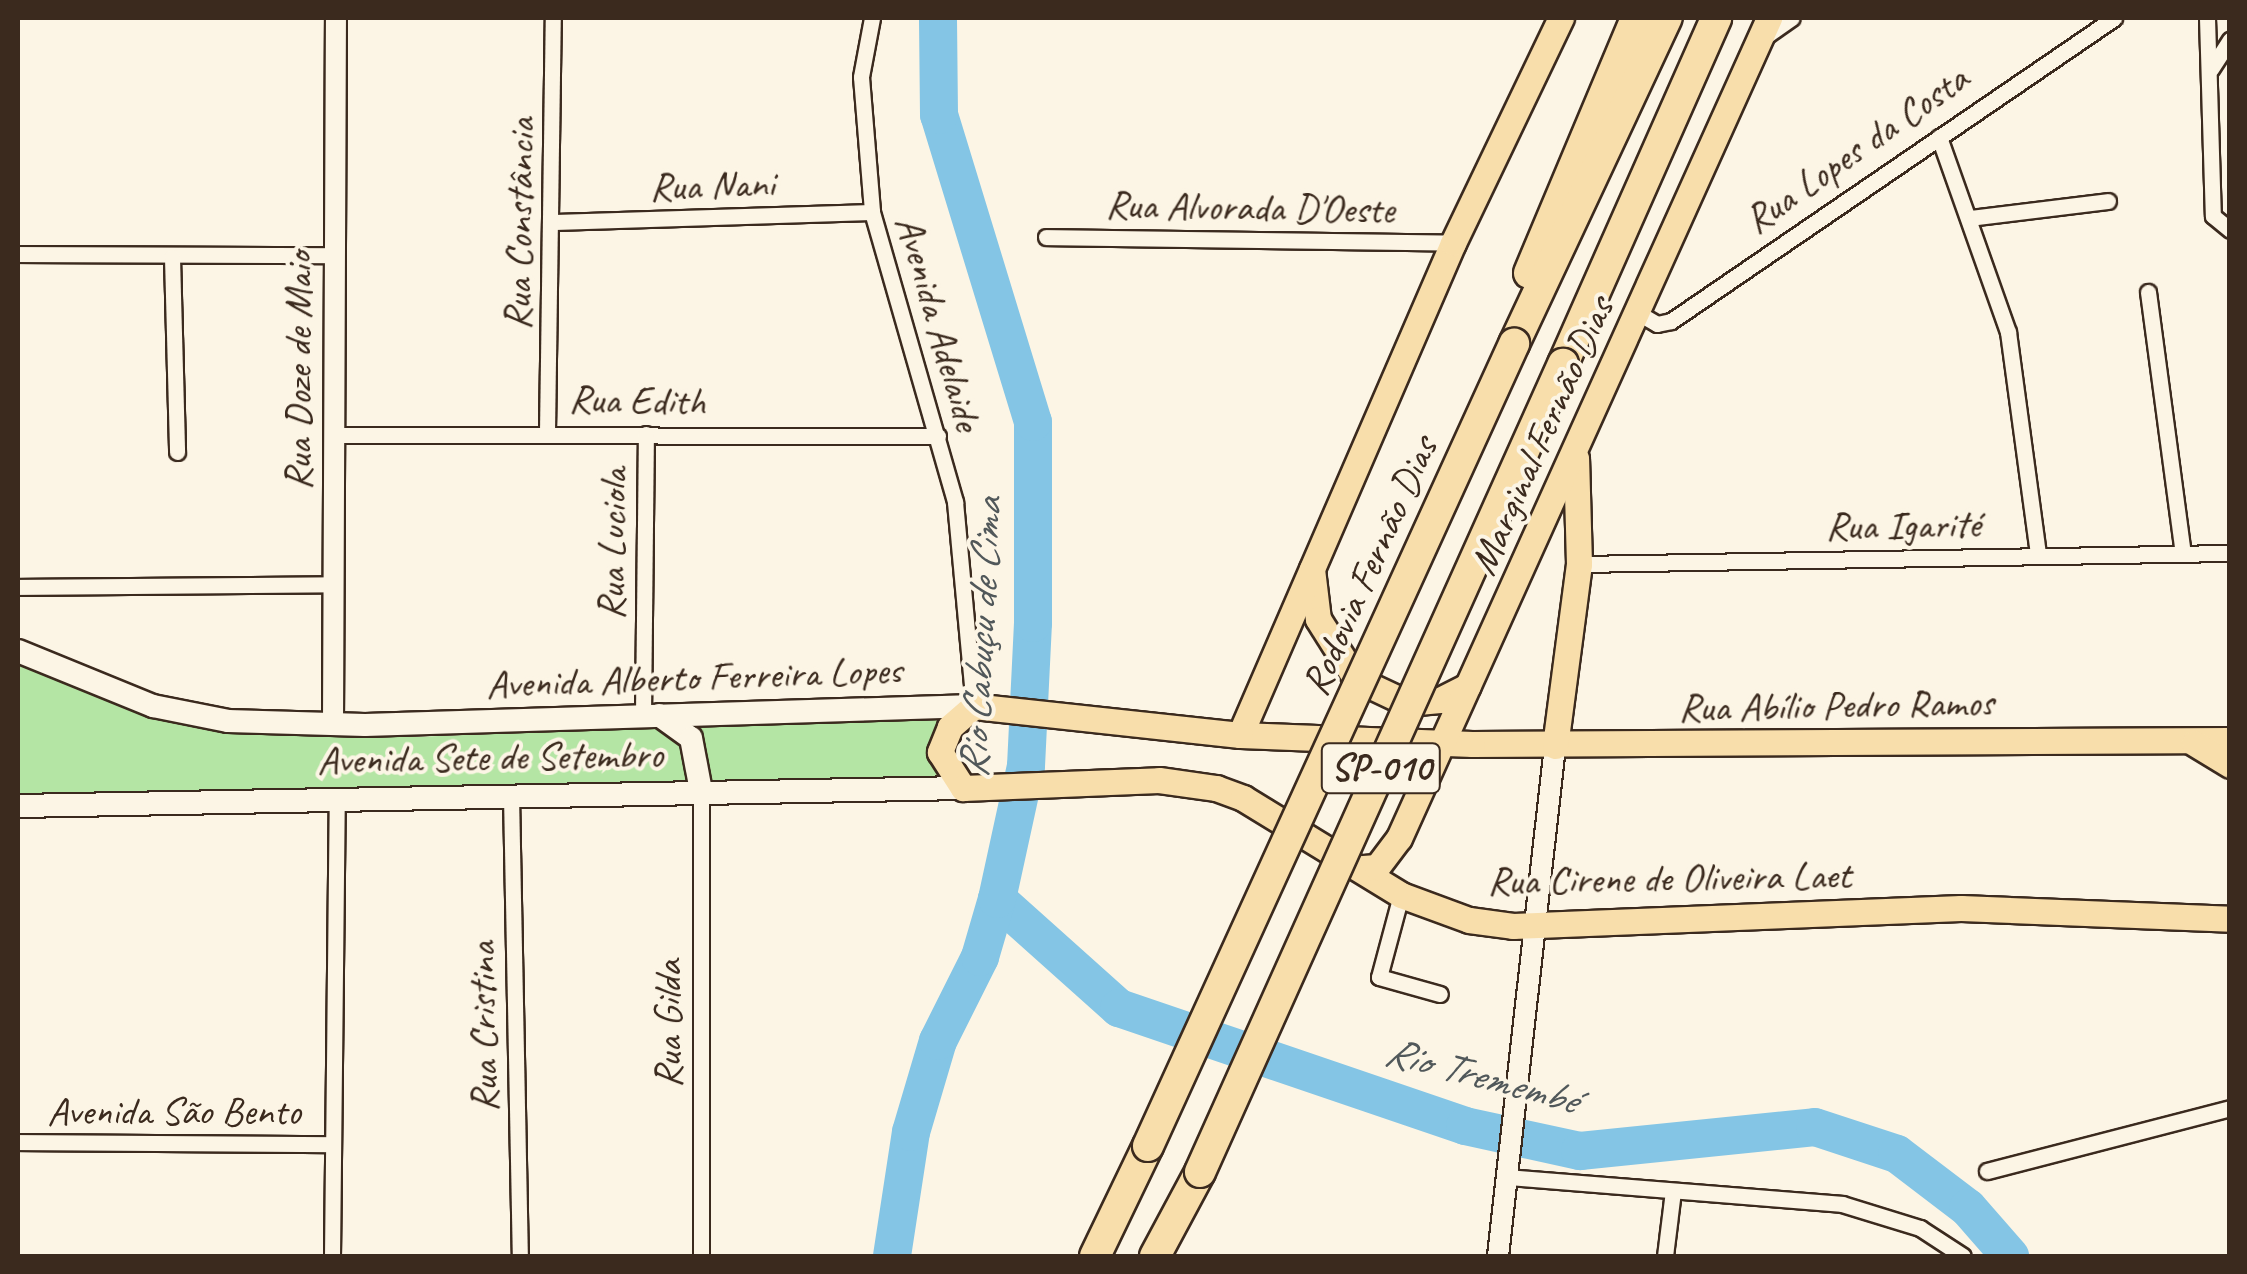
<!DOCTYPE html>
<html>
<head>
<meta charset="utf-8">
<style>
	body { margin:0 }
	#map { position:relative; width:2247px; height:1274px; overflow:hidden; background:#fcf5e5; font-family:Caveat,sans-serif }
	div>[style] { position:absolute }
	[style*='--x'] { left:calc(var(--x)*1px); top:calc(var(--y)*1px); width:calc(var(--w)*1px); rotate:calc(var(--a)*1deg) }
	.green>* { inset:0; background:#b4e5a4 }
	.river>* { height:38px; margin:-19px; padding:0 19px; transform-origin:19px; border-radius:19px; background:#84c5e5 }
	.roads { filter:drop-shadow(2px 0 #3b2a1e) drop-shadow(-2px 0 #3b2a1e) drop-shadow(0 2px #3b2a1e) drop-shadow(0 -2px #3b2a1e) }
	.minor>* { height:15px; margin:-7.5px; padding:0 7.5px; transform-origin:7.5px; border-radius:7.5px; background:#fcf5e5 }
	.tertiary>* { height:20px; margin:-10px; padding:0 10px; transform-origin:10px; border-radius:10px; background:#fcf5e5 }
	.secondary>* { height:22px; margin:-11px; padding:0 11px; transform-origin:11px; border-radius:11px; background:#fcf5e5 }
	.primary>* { height:25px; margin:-12.5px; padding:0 12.5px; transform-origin:12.5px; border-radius:12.5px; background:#f8deab }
	.motorway>* { height:30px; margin:-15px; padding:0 15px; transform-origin:15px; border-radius:15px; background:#f8deab }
	.bridges { filter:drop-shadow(2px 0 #3b2a1e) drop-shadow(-2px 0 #3b2a1e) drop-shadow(0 2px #3b2a1e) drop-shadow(0 -2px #3b2a1e) }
	.motorway-bridge>* { height:30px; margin:-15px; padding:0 15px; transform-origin:15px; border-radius:15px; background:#f8deab }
	span { translate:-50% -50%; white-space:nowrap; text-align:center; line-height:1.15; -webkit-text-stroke:8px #fcf5e5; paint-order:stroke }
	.shield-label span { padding:2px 8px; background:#fcf5e5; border:2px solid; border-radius:8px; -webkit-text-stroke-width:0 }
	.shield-label { font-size:38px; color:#3b2a1e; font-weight:700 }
	.street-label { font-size:40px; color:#3b2a1e }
	.water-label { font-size:42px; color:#51585a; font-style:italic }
	.frame { position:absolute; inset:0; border:20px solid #3b2a1e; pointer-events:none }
</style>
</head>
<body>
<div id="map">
	<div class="green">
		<i style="clip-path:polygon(18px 658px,208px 728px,413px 737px,944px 717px,930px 750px,939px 779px,18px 795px)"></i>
	</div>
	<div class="river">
		<i style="--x:997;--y:899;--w:164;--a:41.8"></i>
		<i style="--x:1119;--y:1008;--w:366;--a:18.8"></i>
		<i style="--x:1465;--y:1126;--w:118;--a:12.3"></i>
		<i style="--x:1580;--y:1151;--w:236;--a:-5.8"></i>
		<i style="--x:1815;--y:1127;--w:86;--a:18.2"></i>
		<i style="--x:1897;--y:1154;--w:89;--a:37.3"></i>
		<i style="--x:1968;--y:1208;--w:64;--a:48.8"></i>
		<i style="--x:892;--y:1256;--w:125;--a:-81.3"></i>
		<i style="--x:911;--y:1132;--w:95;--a:-73.5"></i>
		<i style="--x:938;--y:1041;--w:94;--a:-63.4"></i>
		<i style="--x:980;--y:957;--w:60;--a:-73.7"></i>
		<i style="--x:997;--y:899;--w:136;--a:-77.7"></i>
		<i style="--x:1026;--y:766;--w:143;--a:-87.2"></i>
		<i style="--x:1033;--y:623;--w:201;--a:-90"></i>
		<i style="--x:1033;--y:422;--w:321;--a:-107"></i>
		<i style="--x:939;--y:115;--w:97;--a:-90.6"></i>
	</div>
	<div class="roads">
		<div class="minor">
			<i style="--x:872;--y:18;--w:60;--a:100.6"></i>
			<i style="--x:861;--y:77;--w:135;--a:85.3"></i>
			<i style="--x:872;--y:212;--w:302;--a:74"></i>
			<i style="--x:955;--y:502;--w:205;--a:84.7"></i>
			<i style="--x:2207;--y:18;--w:198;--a:88.3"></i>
			<i style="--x:2213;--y:216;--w:22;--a:39"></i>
			<i style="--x:1763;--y:38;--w:35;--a:-35"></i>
			<i style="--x:2211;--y:69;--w:35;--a:-57"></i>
			<i style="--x:1939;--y:137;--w:207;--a:70.5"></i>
			<i style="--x:2008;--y:332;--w:224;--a:82.3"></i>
			<i style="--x:1970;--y:218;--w:139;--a:-7"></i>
			<i style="--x:554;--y:222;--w:318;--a:-1.8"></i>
			<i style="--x:1046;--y:237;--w:407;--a:0.8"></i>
			<i style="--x:18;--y:254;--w:316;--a:0.2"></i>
			<i style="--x:172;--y:257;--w:195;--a:88.5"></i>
			<i style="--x:2148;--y:292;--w:263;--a:82.4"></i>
			<i style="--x:1638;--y:313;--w:22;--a:30"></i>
			<i style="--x:1657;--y:324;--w:14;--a:-12"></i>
			<i style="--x:1671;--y:321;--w:537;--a:-34.37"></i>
			<i style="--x:547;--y:432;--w:414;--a:-89.2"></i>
			<i style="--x:334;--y:435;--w:604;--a:0.09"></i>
			<i style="--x:1579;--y:564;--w:651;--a:-0.97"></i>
			<i style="--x:18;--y:587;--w:314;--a:-0.5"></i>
			<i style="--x:643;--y:715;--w:281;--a:-89.4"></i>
			<i style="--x:511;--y:795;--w:461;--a:88.9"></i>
			<i style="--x:1401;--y:895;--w:85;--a:105"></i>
			<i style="--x:1379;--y:977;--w:63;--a:15.6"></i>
			<i style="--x:18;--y:1142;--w:312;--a:0.4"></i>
			<i style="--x:1987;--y:1171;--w:251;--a:-14.5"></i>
			<i style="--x:1507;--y:1177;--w:336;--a:4.6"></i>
			<i style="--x:1842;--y:1204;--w:82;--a:17.1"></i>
			<i style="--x:1920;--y:1228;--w:51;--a:33.1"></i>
			<i style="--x:332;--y:1256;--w:459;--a:-89.4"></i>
			<i style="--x:701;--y:1256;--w:465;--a:-90"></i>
			<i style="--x:1665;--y:1256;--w:65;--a:-83"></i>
		</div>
		<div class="tertiary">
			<i style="--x:333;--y:724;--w:706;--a:-89.76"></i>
			<i style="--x:1498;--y:1256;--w:513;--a:-83.62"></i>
		</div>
		<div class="secondary">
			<i style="--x:18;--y:651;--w:146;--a:22.2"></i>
			<i style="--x:153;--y:706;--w:76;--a:11.3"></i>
			<i style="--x:228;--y:721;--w:137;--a:1.7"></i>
			<i style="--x:365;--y:725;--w:609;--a:-1.79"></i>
			<i style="--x:659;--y:715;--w:39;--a:36"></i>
			<i style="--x:691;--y:738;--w:54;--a:79.3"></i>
			<i style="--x:18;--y:806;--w:945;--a:-1.09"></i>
		</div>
		<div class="primary">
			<i style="--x:1312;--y:569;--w:50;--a:83.2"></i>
			<i style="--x:1318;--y:619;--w:71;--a:57.7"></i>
			<i style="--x:1356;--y:679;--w:56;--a:25.2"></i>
			<i style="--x:1407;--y:703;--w:33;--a:-5"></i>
			<i style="--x:1440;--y:700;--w:31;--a:-27"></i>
			<i style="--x:1240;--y:735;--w:536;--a:-66.59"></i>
			<i style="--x:1453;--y:243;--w:250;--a:-64.4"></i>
			<i style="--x:2230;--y:740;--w:758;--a:179.7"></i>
			<i style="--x:1472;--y:744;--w:232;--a:-177.8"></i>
			<i style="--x:1240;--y:735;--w:268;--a:-173.8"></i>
			<i style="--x:974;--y:706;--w:32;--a:139"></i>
			<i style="--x:950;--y:727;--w:27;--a:112"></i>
			<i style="--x:940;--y:752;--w:43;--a:57.4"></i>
			<i style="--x:963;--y:788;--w:196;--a:-2.3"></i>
			<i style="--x:1159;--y:780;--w:58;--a:8"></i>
			<i style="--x:1216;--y:788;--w:29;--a:20"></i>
			<i style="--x:1243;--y:798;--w:185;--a:31.5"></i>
			<i style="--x:1401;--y:895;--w:72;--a:20.2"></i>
			<i style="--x:1469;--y:920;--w:44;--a:7.8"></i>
			<i style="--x:1513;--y:926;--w:448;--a:-2.3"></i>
			<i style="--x:1961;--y:908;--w:269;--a:2.3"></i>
			<i style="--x:2194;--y:743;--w:42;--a:31.4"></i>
			<i style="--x:1555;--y:746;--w:184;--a:-82.5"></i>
			<i style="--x:1579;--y:564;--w:106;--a:-91.6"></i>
			<i style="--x:1363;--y:868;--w:14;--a:-4"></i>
			<i style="--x:1377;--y:867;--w:36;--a:-53"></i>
			<i style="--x:1399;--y:838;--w:900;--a:-65.71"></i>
		</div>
		<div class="motorway">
			<i style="--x:1529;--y:273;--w:277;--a:-67.2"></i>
			<i style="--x:1514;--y:344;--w:360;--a:-64.9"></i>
			<i style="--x:1563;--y:364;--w:378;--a:-66.1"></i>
			<i style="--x:1095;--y:1256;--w:122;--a:-64.3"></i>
			<i style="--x:1155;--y:1256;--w:95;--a:-61.8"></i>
		</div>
	</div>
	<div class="bridges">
		<div class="motorway-bridge">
			<i style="--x:1148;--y:1146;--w:882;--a:-65.47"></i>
			<i style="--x:1200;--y:1172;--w:886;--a:-65.81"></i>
		</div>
	</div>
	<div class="shield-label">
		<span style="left:1381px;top:768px">SP-010</span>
	</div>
	<div class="street-label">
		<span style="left:1856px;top:149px;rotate:-35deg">Rua Lopes da Costa</span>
		<span style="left:712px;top:185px;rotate:-2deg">Rua Nani</span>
		<span style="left:1250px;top:207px;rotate:1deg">Rua Alvorada D'Oeste</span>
		<span style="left:519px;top:224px;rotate:-89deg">Rua Constância</span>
		<span style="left:939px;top:323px;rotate:74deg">Avenida Adelaide</span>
		<span style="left:298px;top:371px;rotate:-90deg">Rua Doze de Maio</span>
		<span style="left:637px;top:400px;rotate:1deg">Rua Edith</span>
		<span style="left:1541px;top:436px;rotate:-66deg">Marginal Fernão Dias</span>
		<span style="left:1903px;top:525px;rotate:-1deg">Rua Igarité</span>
		<span style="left:612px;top:544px;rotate:-89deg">Rua Luciola</span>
		<span style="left:1369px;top:566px;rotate:-66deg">Rodovia Fernão Dias</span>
		<span style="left:694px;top:677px;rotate:-2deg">Avenida Alberto Ferreira Lopes</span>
		<span style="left:1836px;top:705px;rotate:-1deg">Rua Abílio Pedro Ramos</span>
		<span style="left:490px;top:757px;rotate:-1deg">Avenida Sete de Setembro</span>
		<span style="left:1669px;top:878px;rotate:-1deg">Rua Cirene de Oliveira Laet</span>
		<span style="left:668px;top:1024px;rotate:-90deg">Rua Gilda</span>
		<span style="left:483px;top:1027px;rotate:-91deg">Rua Cristina</span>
		<span style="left:174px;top:1111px">Avenida São Bento</span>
	</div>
	<div class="water-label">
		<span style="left:981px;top:638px;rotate:-87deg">Rio Cabuçu de Cima</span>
		<span style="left:1481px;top:1076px;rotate:15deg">Rio Tremembé</span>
	</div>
	<div class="frame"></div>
</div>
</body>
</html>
